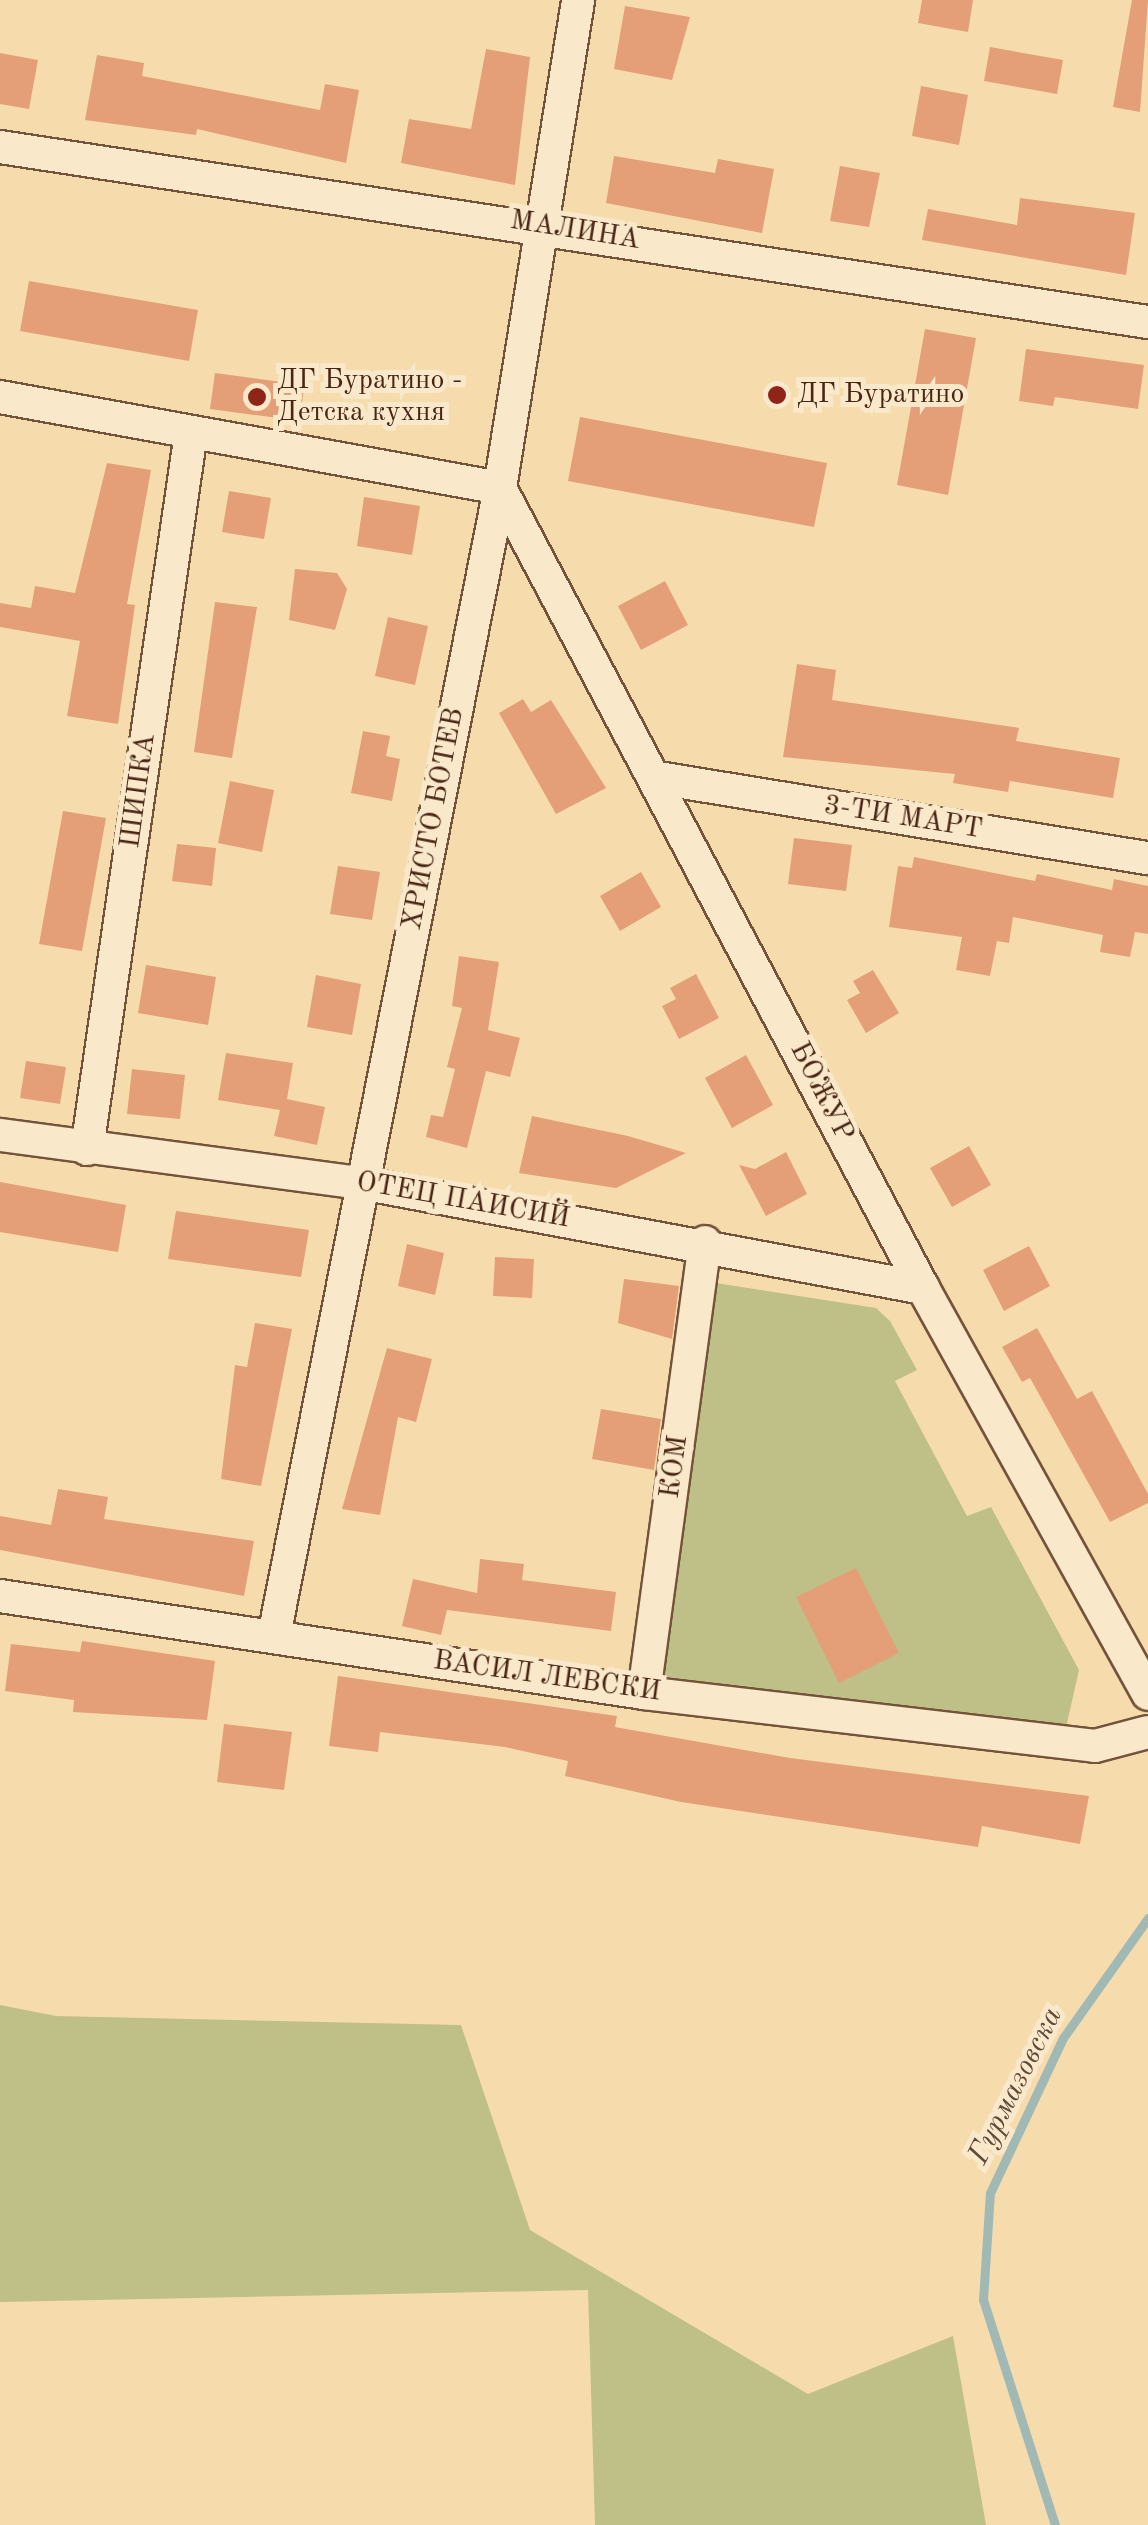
<!DOCTYPE html>
<html>
<head>
<meta charset="utf-8">
<style>
	body { margin:0 }
	#map { position:relative; width:1148px; height:2525px; overflow:hidden; background:#f6dcac; font-family:"Old Standard TT",serif }
	div>[style] { position:absolute }
	[style*='--x'] { left:calc(var(--x)*1px); top:calc(var(--y)*1px); width:calc(var(--w)*1px); rotate:calc(var(--a)*1deg) }
	.green>* { inset:0; background:#bec088 }
	.stream>* { height:9px; margin:-4.5px; padding:0 4.5px; transform-origin:4.5px; border-radius:4.5px; background:#a1b9b5 }
	.building>* { inset:0; background:#e49f78 }
	.roads { filter:drop-shadow(2px 0 #74533b) drop-shadow(-2px 0 #74533b) drop-shadow(0 2px #74533b) drop-shadow(0 -2px #74533b) }
	.minor>* { height:32px; margin:-16px; padding:0 16px; transform-origin:16px; border-radius:16px; background:#f9e8c9 }
	.dots>* { width:28px; height:28px; translate:-50% -50%; box-sizing:border-box; border:5px solid #f9e8c9; border-radius:50% }
	span { translate:-50% -50%; white-space:nowrap; text-align:center; line-height:1.15; -webkit-text-stroke:10px #f9e8c9; paint-order:stroke }
	.street-label { font-size:28px; color:#482515 }
	.poi-label { font-size:28px; color:#482515 }
	.left { translate:0 -50%; text-align:left }
	.water-label { font-size:30px; color:#5e4a3d; font-style:italic }
</style>
</head>
<body>
<div id="map">
	<div class="green">
		<i style="clip-path:polygon(690px 1279px,876px 1308px,890px 1321px,917px 1370px,895px 1381px,967px 1516px,991px 1507px,1079px 1670px,1065px 1732px,643px 1686px)"></i>
		<i style="clip-path:polygon(0 2005px,56px 2016px,461px 2025px,530px 2230px,808px 2394px,953px 2336px,986px 2525px,595px 2525px,588px 2290px,0 2302px)"></i>
	</div>
	<div class="stream">
		<i style="--x:1055;--y:2525;--w:236;--a:-107.7"></i>
		<i style="--x:983;--y:2300;--w:107;--a:-86.3"></i>
		<i style="--x:990;--y:2193;--w:171;--a:-64.8"></i>
		<i style="--x:1063;--y:2038;--w:147;--a:-54.7"></i>
	</div>
	<div class="building">
		<i style="clip-path:polygon(922px 0,973px 0,968px 32px,918px 23px)"></i>
		<i style="clip-path:polygon(1132px 0,1148px 0,1140px 112px,1113px 107px)"></i>
		<i style="clip-path:polygon(625px 6px,690px 17px,672px 80px,614px 69px)"></i>
		<i style="clip-path:polygon(990px 47px,1063px 60px,1057px 94px,984px 81px)"></i>
		<i style="clip-path:polygon(486px 49px,530px 57px,515px 185px,401px 163px,409px 119px,471px 129px)"></i>
		<i style="clip-path:polygon(0 53px,38px 60px,29px 109px,0 104px)"></i>
		<i style="clip-path:polygon(97px 55px,144px 63px,142px 76px,320px 110px,325px 84px,359px 90px,346px 163px,197px 129px,196px 135px,85px 120px)"></i>
		<i style="clip-path:polygon(921px 86px,968px 95px,959px 145px,912px 136px)"></i>
		<i style="clip-path:polygon(614px 156px,715px 173px,718px 159px,774px 169px,762px 233px,606px 203px)"></i>
		<i style="clip-path:polygon(840px 166px,880px 173px,869px 227px,830px 221px)"></i>
		<i style="clip-path:polygon(1020px 198px,1135px 213px,1126px 275px,922px 240px,928px 209px,1017px 225px)"></i>
		<i style="clip-path:polygon(29px 281px,198px 310px,189px 361px,20px 331px)"></i>
		<i style="clip-path:polygon(925px 329px,976px 338px,948px 495px,897px 485px)"></i>
		<i style="clip-path:polygon(1026px 349px,1144px 365px,1138px 409px,1055px 397px,1053px 406px,1019px 401px)"></i>
		<i style="clip-path:polygon(215px 373px,304px 385px,300px 421px,210px 409px)"></i>
		<i style="clip-path:polygon(580px 417px,827px 463px,814px 527px,568px 481px)"></i>
		<i style="clip-path:polygon(107px 463px,151px 470px,127px 604px,135px 605px,118px 724px,67px 716px,80px 641px,0 627px,0 603px,31px 608px,35px 586px,75px 593px)"></i>
		<i style="clip-path:polygon(229px 491px,271px 498px,264px 539px,222px 532px)"></i>
		<i style="clip-path:polygon(364px 497px,420px 506px,412px 555px,357px 546px)"></i>
		<i style="clip-path:polygon(295px 569px,337px 573px,347px 589px,335px 630px,289px 620px)"></i>
		<i style="clip-path:polygon(665px 581px,688px 625px,641px 650px,618px 606px)"></i>
		<i style="clip-path:polygon(215px 602px,257px 607px,232px 758px,194px 752px)"></i>
		<i style="clip-path:polygon(388px 617px,428px 626px,415px 685px,375px 676px)"></i>
		<i style="clip-path:polygon(797px 664px,836px 670px,832px 700px,1019px 728px,1016px 741px,1120px 758px,1113px 798px,1010px 781px,1008px 792px,953px 783px,955px 774px,783px 757px)"></i>
		<i style="clip-path:polygon(523px 699px,531px 712px,551px 700px,606px 788px,556px 814px,499px 713px)"></i>
		<i style="clip-path:polygon(363px 731px,390px 736px,386px 756px,400px 759px,392px 801px,351px 793px)"></i>
		<i style="clip-path:polygon(230px 781px,274px 790px,262px 852px,218px 843px)"></i>
		<i style="clip-path:polygon(63px 811px,106px 818px,82px 951px,39px 944px)"></i>
		<i style="clip-path:polygon(794px 838px,852px 845px,846px 891px,788px 884px)"></i>
		<i style="clip-path:polygon(177px 844px,216px 848px,212px 886px,172px 881px)"></i>
		<i style="clip-path:polygon(914px 857px,1035px 881px,1037px 874px,1112px 890px,1114px 879px,1148px 886px,1148px 934px,1135px 932px,1130px 957px,1100px 952px,1103px 935px,1013px 917px,1009px 943px,997px 941px,990px 976px,956px 970px,962px 937px,889px 927px,898px 866px,912px 868px)"></i>
		<i style="clip-path:polygon(338px 866px,380px 872px,372px 920px,330px 914px)"></i>
		<i style="clip-path:polygon(641px 872px,661px 907px,620px 931px,600px 896px)"></i>
		<i style="clip-path:polygon(459px 956px,499px 962px,488px 1030px,520px 1038px,510px 1077px,486px 1071px,467px 1148px,426px 1137px,431px 1115px,443px 1117px,455px 1069px,447px 1067px,462px 1008px,452px 1006px)"></i>
		<i style="clip-path:polygon(146px 965px,216px 977px,208px 1025px,138px 1013px)"></i>
		<i style="clip-path:polygon(873px 970px,899px 1013px,866px 1033px,847px 1000px,860px 993px,853px 981px)"></i>
		<i style="clip-path:polygon(696px 974px,719px 1018px,679px 1039px,662px 1006px,676px 999px,670px 988px)"></i>
		<i style="clip-path:polygon(316px 975px,361px 984px,352px 1035px,307px 1027px)"></i>
		<i style="clip-path:polygon(226px 1053px,293px 1063px,287px 1099px,325px 1107px,317px 1145px,274px 1136px,280px 1110px,218px 1100px)"></i>
		<i style="clip-path:polygon(746px 1055px,773px 1105px,732px 1128px,705px 1078px)"></i>
		<i style="clip-path:polygon(26px 1061px,66px 1067px,60px 1104px,20px 1098px)"></i>
		<i style="clip-path:polygon(132px 1069px,185px 1075px,180px 1119px,127px 1114px)"></i>
		<i style="clip-path:polygon(532px 1116px,628px 1136px,686px 1153px,616px 1188px,519px 1173px)"></i>
		<i style="clip-path:polygon(969px 1146px,991px 1185px,952px 1207px,930px 1168px)"></i>
		<i style="clip-path:polygon(786px 1152px,807px 1194px,766px 1216px,739px 1165px,755px 1169px)"></i>
		<i style="clip-path:polygon(0 1182px,126px 1205px,118px 1252px,0 1232px)"></i>
		<i style="clip-path:polygon(176px 1211px,309px 1230px,301px 1277px,168px 1259px)"></i>
		<i style="clip-path:polygon(407px 1244px,444px 1253px,435px 1295px,398px 1286px)"></i>
		<i style="clip-path:polygon(1029px 1246px,1050px 1286px,1004px 1311px,983px 1270px)"></i>
		<i style="clip-path:polygon(495px 1257px,534px 1259px,532px 1298px,493px 1296px)"></i>
		<i style="clip-path:polygon(624px 1279px,679px 1286px,672px 1339px,618px 1323px)"></i>
		<i style="clip-path:polygon(255px 1323px,292px 1329px,261px 1486px,221px 1479px,235px 1365px,247px 1367px)"></i>
		<i style="clip-path:polygon(1037px 1328px,1077px 1399px,1092px 1391px,1148px 1494px,1148px 1503px,1110px 1522px,1030px 1378px,1022px 1382px,1002px 1347px)"></i>
		<i style="clip-path:polygon(387px 1348px,432px 1359px,416px 1422px,398px 1417px,380px 1515px,342px 1509px)"></i>
		<i style="clip-path:polygon(601px 1409px,661px 1419px,654px 1470px,592px 1459px)"></i>
		<i style="clip-path:polygon(58px 1489px,108px 1497px,104px 1519px,254px 1541px,244px 1596px,0 1550px,0 1516px,51px 1525px)"></i>
		<i style="clip-path:polygon(480px 1559px,524px 1564px,522px 1580px,616px 1592px,611px 1631px,447px 1610px,441px 1635px,402px 1626px,413px 1579px,477px 1593px)"></i>
		<i style="clip-path:polygon(856px 1568px,899px 1653px,839px 1683px,796px 1597px)"></i>
		<i style="clip-path:polygon(82px 1641px,215px 1661px,207px 1720px,73px 1712px,74px 1700px,5px 1691px,11px 1644px,80px 1652px)"></i>
		<i style="clip-path:polygon(338px 1676px,617px 1716px,615px 1727px,790px 1758px,1089px 1796px,1080px 1844px,982px 1826px,978px 1847px,681px 1802px,565px 1776px,568px 1761px,505px 1747px,380px 1732px,378px 1752px,329px 1746px)"></i>
		<i style="clip-path:polygon(224px 1724px,292px 1732px,284px 1790px,217px 1782px)"></i>
	</div>
	<div class="roads">
		<div class="minor">
			<i style="--x:0;--y:147;--w:1161;--a:8.67"></i>
			<i style="--x:0;--y:397;--w:508;--a:10.31"></i>
			<i style="--x:500;--y:488;--w:905;--a:62.13"></i>
			<i style="--x:923;--y:1288;--w:464;--a:61"></i>
			<i style="--x:658;--y:778;--w:496;--a:9.3"></i>
			<i style="--x:0;--y:1135;--w:364;--a:7.6"></i>
			<i style="--x:361;--y:1183;--w:572;--a:10.58"></i>
			<i style="--x:87;--y:1149;--w:724;--a:-81.74"></i>
			<i style="--x:0;--y:1596;--w:651;--a:8.57"></i>
			<i style="--x:644;--y:1693;--w:454;--a:6.7"></i>
			<i style="--x:1095;--y:1746;--w:55;--a:-14.8"></i>
			<i style="--x:274;--y:1636;--w:1170;--a:-78.86"></i>
			<i style="--x:500;--y:488;--w:494;--a:-80.9"></i>
			<i style="--x:644;--y:1693;--w:455;--a:-82.3"></i>
		</div>
	</div>
	<div class="dots">
		<i style="left:777px;top:395px;background:#8f2418"></i>
		<i style="left:257px;top:397px;background:#8f2418"></i>
	</div>
	<div class="street-label">
		<span style="left:575px;top:231px;rotate:9deg">МАЛИНА</span>
		<span style="left:139px;top:791px;rotate:-82deg">ШИПКА</span>
		<span style="left:903px;top:818px;rotate:9deg">3-ТИ МАРТ</span>
		<span style="left:434px;top:819px;rotate:-79deg">ХРИСТО БОТЕВ</span>
		<span style="left:821px;top:1092px;rotate:63deg">БОЖУР</span>
		<span style="left:463px;top:1201px;rotate:10deg">ОТЕЦ ПАИСИЙ</span>
		<span style="left:675px;top:1467px;rotate:-82deg">КОМ</span>
		<span style="left:547px;top:1677px;rotate:8deg">ВАСИЛ ЛЕВСКИ</span>
	</div>
	<div class="poi-label">
		<span class="left" style="left:277px;top:397px">ДГ Буратино -<br>Детска кухня</span>
		<span class="left" style="left:797px;top:395px">ДГ Буратино</span>
	</div>
	<div class="water-label">
		<span style="left:1016px;top:2086px;rotate:-63deg">Гурмазовска</span>
	</div>
</div>
</body>
</html>
